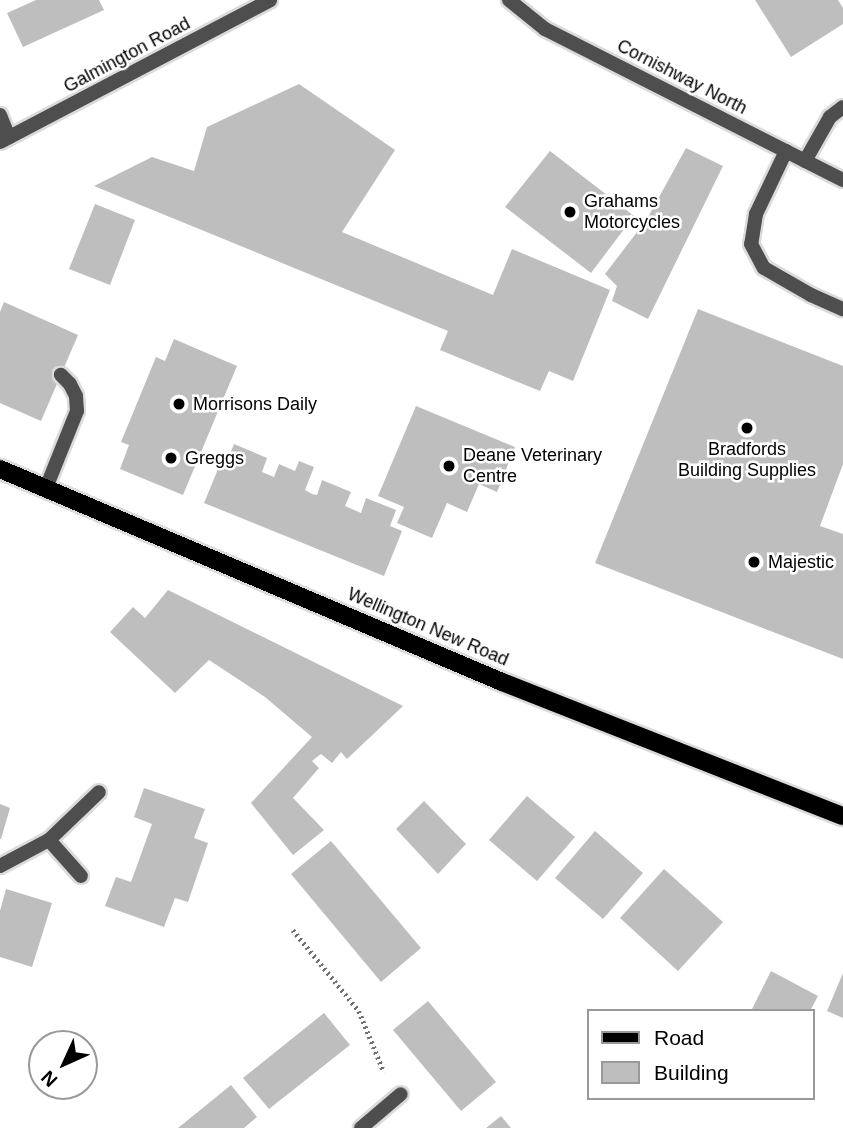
<!DOCTYPE html>
<html>
<head>
<meta charset="utf-8">
<style>
	body { margin:0 }
	#map { position:relative; width:843px; height:1128px; overflow:hidden; background:#fff; font-family:Helvetica,sans-serif }
	div>[style] { position:absolute }
	[style*='--x'] { left:calc(var(--x)*1px); top:calc(var(--y)*1px); width:calc(var(--w)*1px); rotate:calc(var(--a)*1deg) }
	.building>* { inset:0; background:#bebebe }
	.path>* { height:4.5px; margin-top:-2.25px; transform-origin:0; background:repeating-linear-gradient(90deg,#707070 0 2px,transparent 0 5.5px) }
	.roads { filter:drop-shadow(2px 0 #dbdbdb) drop-shadow(-2px 0 #dbdbdb) drop-shadow(0 2px #dbdbdb) drop-shadow(0 -2px #dbdbdb) }
	.service>* { height:14px; margin:-7px; padding:0 7px; transform-origin:7px; border-radius:7px; background:#4e4e4e }
	.minor>* { height:14px; margin:-7px; padding:0 7px; transform-origin:7px; border-radius:7px; background:#4e4e4e }
	.primary>* { height:18px; margin:-9px; padding:0 9px; transform-origin:9px; border-radius:9px; background:#000 }
	.dots>* { width:19px; height:19px; translate:-50% -50%; box-sizing:border-box; border:4px solid #fff; border-radius:50% }
	span { translate:-50% -50%; white-space:nowrap; text-align:center; line-height:1.15; -webkit-text-stroke:5px #fff; paint-order:stroke }
	.street-label { font-size:18px; color:#000 }
	.poi-label { font-size:18px; color:#000 }
	.left { translate:0 -50%; text-align:left }
	.legend { position:absolute; left:587px; top:1009px; width:228px; height:91px; box-sizing:border-box; background:#fff; border:2px solid #999; margin:0; padding:9px 12px; list-style:none; font-size:21px; color:#000 }
	.legend li { display:flex; align-items:center; gap:14px; height:35px }
	.legend b { width:35px; border:2px solid #999 }
	.north { position:absolute; left:28px; top:1030px; width:70px; height:70px; box-sizing:border-box; background:#fff; border:2px solid #999; border-radius:50%; rotate:225deg; font-size:19px; font-weight:700; line-height:28px; text-align:center; color:#000 }
	.north::after { content:''; display:block; margin:auto; width:24px; height:32px; background:#000; clip-path:polygon(50% 0,100% 100%,50% 72%,0 100%) }
</style>
</head>
<body>
<div id="map">
	<div class="building">
		<i style="clip-path:polygon(36px 0,99px 0,104px 10px,23px 47px,7px 13px)"></i>
		<i style="clip-path:polygon(755px 0,838px 0,843px 8px,843px 24px,791px 57px)"></i>
		<i style="clip-path:polygon(299px 84px,395px 150px,342px 232px,493px 295px,512px 249px,610px 290px,573px 381px,549px 371px,540px 391px,440px 350px,448px 331px,94px 186px,152px 157px,194px 171px,207px 127px)"></i>
		<i style="clip-path:polygon(686px 148px,723px 166px,648px 319px,612px 301px,617px 286px,605px 274px,647px 219px)"></i>
		<i style="clip-path:polygon(550px 151px,634px 216px,591px 273px,505px 207px)"></i>
		<i style="clip-path:polygon(95px 204px,135px 220px,110px 285px,69px 269px)"></i>
		<i style="clip-path:polygon(4px 302px,78px 335px,41px 421px,0 403px,0 312px)"></i>
		<i style="clip-path:polygon(698px 309px,843px 366px,843px 464px,820px 526px,843px 534px,843px 659px,595px 563px)"></i>
		<i style="clip-path:polygon(174px 339px,237px 366px,183px 495px,120px 469px,129px 445px,121px 442px,156px 357px,165px 361px)"></i>
		<i style="clip-path:polygon(416px 406px,515px 447px,497px 492px,479px 484px,467px 512px,447px 503px,432px 538px,397px 523px,404px 507px,378px 496px)"></i>
		<i style="clip-path:polygon(234px 444px,267px 458px,262px 472px,274px 477px,279px 464px,295px 471px,299px 461px,314px 467px,305px 490px,312px 494px,317px 495px,322px 480px,351px 492px,345px 506px,361px 513px,366px 498px,396px 510px,390px 526px,402px 531px,384px 576px,204px 503px,223px 457px,228px 459px)"></i>
		<i style="clip-path:polygon(168px 590px,403px 706px,347px 759px,341px 752px,332px 763px,321px 754px,312px 761px,319px 768px,293px 798px,324px 830px,293px 855px,251px 803px,312px 737px,265px 697px,209px 660px,175px 693px,110px 632px,133px 607px,145px 618px)"></i>
		<i style="clip-path:polygon(144px 788px,205px 809px,194px 838px,208px 843px,188px 902px,175px 898px,164px 927px,105px 906px,116px 877px,131px 882px,152px 824px,134px 817px)"></i>
		<i style="clip-path:polygon(527px 796px,575px 837px,537px 881px,489px 840px)"></i>
		<i style="clip-path:polygon(424px 801px,466px 844px,438px 874px,396px 829px)"></i>
		<i style="clip-path:polygon(0 804px,10px 808px,1px 839px,0 839px)"></i>
		<i style="clip-path:polygon(595px 831px,643px 873px,603px 919px,555px 878px)"></i>
		<i style="clip-path:polygon(331px 841px,421px 948px,381px 982px,291px 874px)"></i>
		<i style="clip-path:polygon(664px 869px,723px 922px,678px 971px,620px 918px)"></i>
		<i style="clip-path:polygon(6px 889px,52px 903px,32px 967px,0 957px,0 911px)"></i>
		<i style="clip-path:polygon(771px 971px,818px 996px,810px 1011px,751px 1011px)"></i>
		<i style="clip-path:polygon(843px 973px,843px 1018px,827px 1011px)"></i>
		<i style="clip-path:polygon(428px 1001px,496px 1082px,461px 1111px,393px 1030px)"></i>
		<i style="clip-path:polygon(324px 1013px,350px 1045px,269px 1109px,243px 1078px)"></i>
		<i style="clip-path:polygon(231px 1085px,257px 1117px,244px 1128px,178px 1128px)"></i>
		<i style="clip-path:polygon(501px 1116px,511px 1128px,486px 1128px)"></i>
	</div>
	<div class="path">
		<i style="--x:293;--y:930;--w:104;--a:50.8"></i>
		<i style="--x:359;--y:1011;--w:66;--a:67.7"></i>
	</div>
	<div class="roads">
		<div class="service">
			<i style="--x:786;--y:151;--w:70;--a:115.5"></i>
			<i style="--x:756;--y:214;--w:30;--a:99"></i>
			<i style="--x:751;--y:244;--w:27;--a:62"></i>
			<i style="--x:764;--y:268;--w:54;--a:29.9"></i>
			<i style="--x:811;--y:295;--w:35;--a:24"></i>
			<i style="--x:46;--y:488;--w:83;--a:-68.1"></i>
			<i style="--x:77;--y:411;--w:15;--a:-94"></i>
			<i style="--x:76;--y:396;--w:13;--a:-117"></i>
			<i style="--x:70;--y:384;--w:13;--a:-135"></i>
		</div>
		<div class="minor">
			<i style="--x:509;--y:0;--w:46;--a:38.9"></i>
			<i style="--x:545;--y:29;--w:334;--a:26.9"></i>
			<i style="--x:0;--y:115;--w:24;--a:68"></i>
			<i style="--x:0;--y:142;--w:305;--a:-27.7"></i>
			<i style="--x:805;--y:161;--w:51;--a:-60.4"></i>
			<i style="--x:830;--y:117;--w:16;--a:-38"></i>
			<i style="--x:49;--y:840;--w:48;--a:48.4"></i>
			<i style="--x:0;--y:866;--w:55;--a:-28"></i>
			<i style="--x:49;--y:840;--w:69;--a:-43.8"></i>
			<i style="--x:361;--y:1128;--w:52;--a:-40.4"></i>
		</div>
		<div class="primary">
			<i style="--x:0;--y:469;--w:545;--a:22.99"></i>
			<i style="--x:502;--y:682;--w:366;--a:21.5"></i>
		</div>
	</div>
	<div class="dots">
		<i style="left:570px;top:212px;background:#000"></i>
		<i style="left:179px;top:404px;background:#000"></i>
		<i style="left:747px;top:428px;background:#000"></i>
		<i style="left:171px;top:458px;background:#000"></i>
		<i style="left:449px;top:466px;background:#000"></i>
		<i style="left:754px;top:562px;background:#000"></i>
	</div>
	<div class="street-label">
		<span style="left:127px;top:55px;rotate:-28deg">Galmington Road</span>
		<span style="left:682px;top:77px;rotate:27deg">Cornishway North</span>
		<span style="left:428px;top:627px;rotate:23deg">Wellington New Road</span>
	</div>
	<div class="poi-label">
		<span class="left" style="left:584px;top:212px">Grahams<br>Motorcycles</span>
		<span class="left" style="left:193px;top:404px">Morrisons Daily</span>
		<span style="left:747px;top:460px">Bradfords<br>Building Supplies</span>
		<span class="left" style="left:463px;top:466px">Deane Veterinary<br>Centre</span>
		<span class="left" style="left:185px;top:458px">Greggs</span>
		<span class="left" style="left:768px;top:562px">Majestic</span>
	</div>
	<ul class="legend">
	<li><b style="height:9px;background:#000"></b>Road</li>
	<li><b style="height:19px;background:#bebebe"></b>Building</li>
	</ul>
	<div class="north">N</div>
</div>
</body>
</html>
